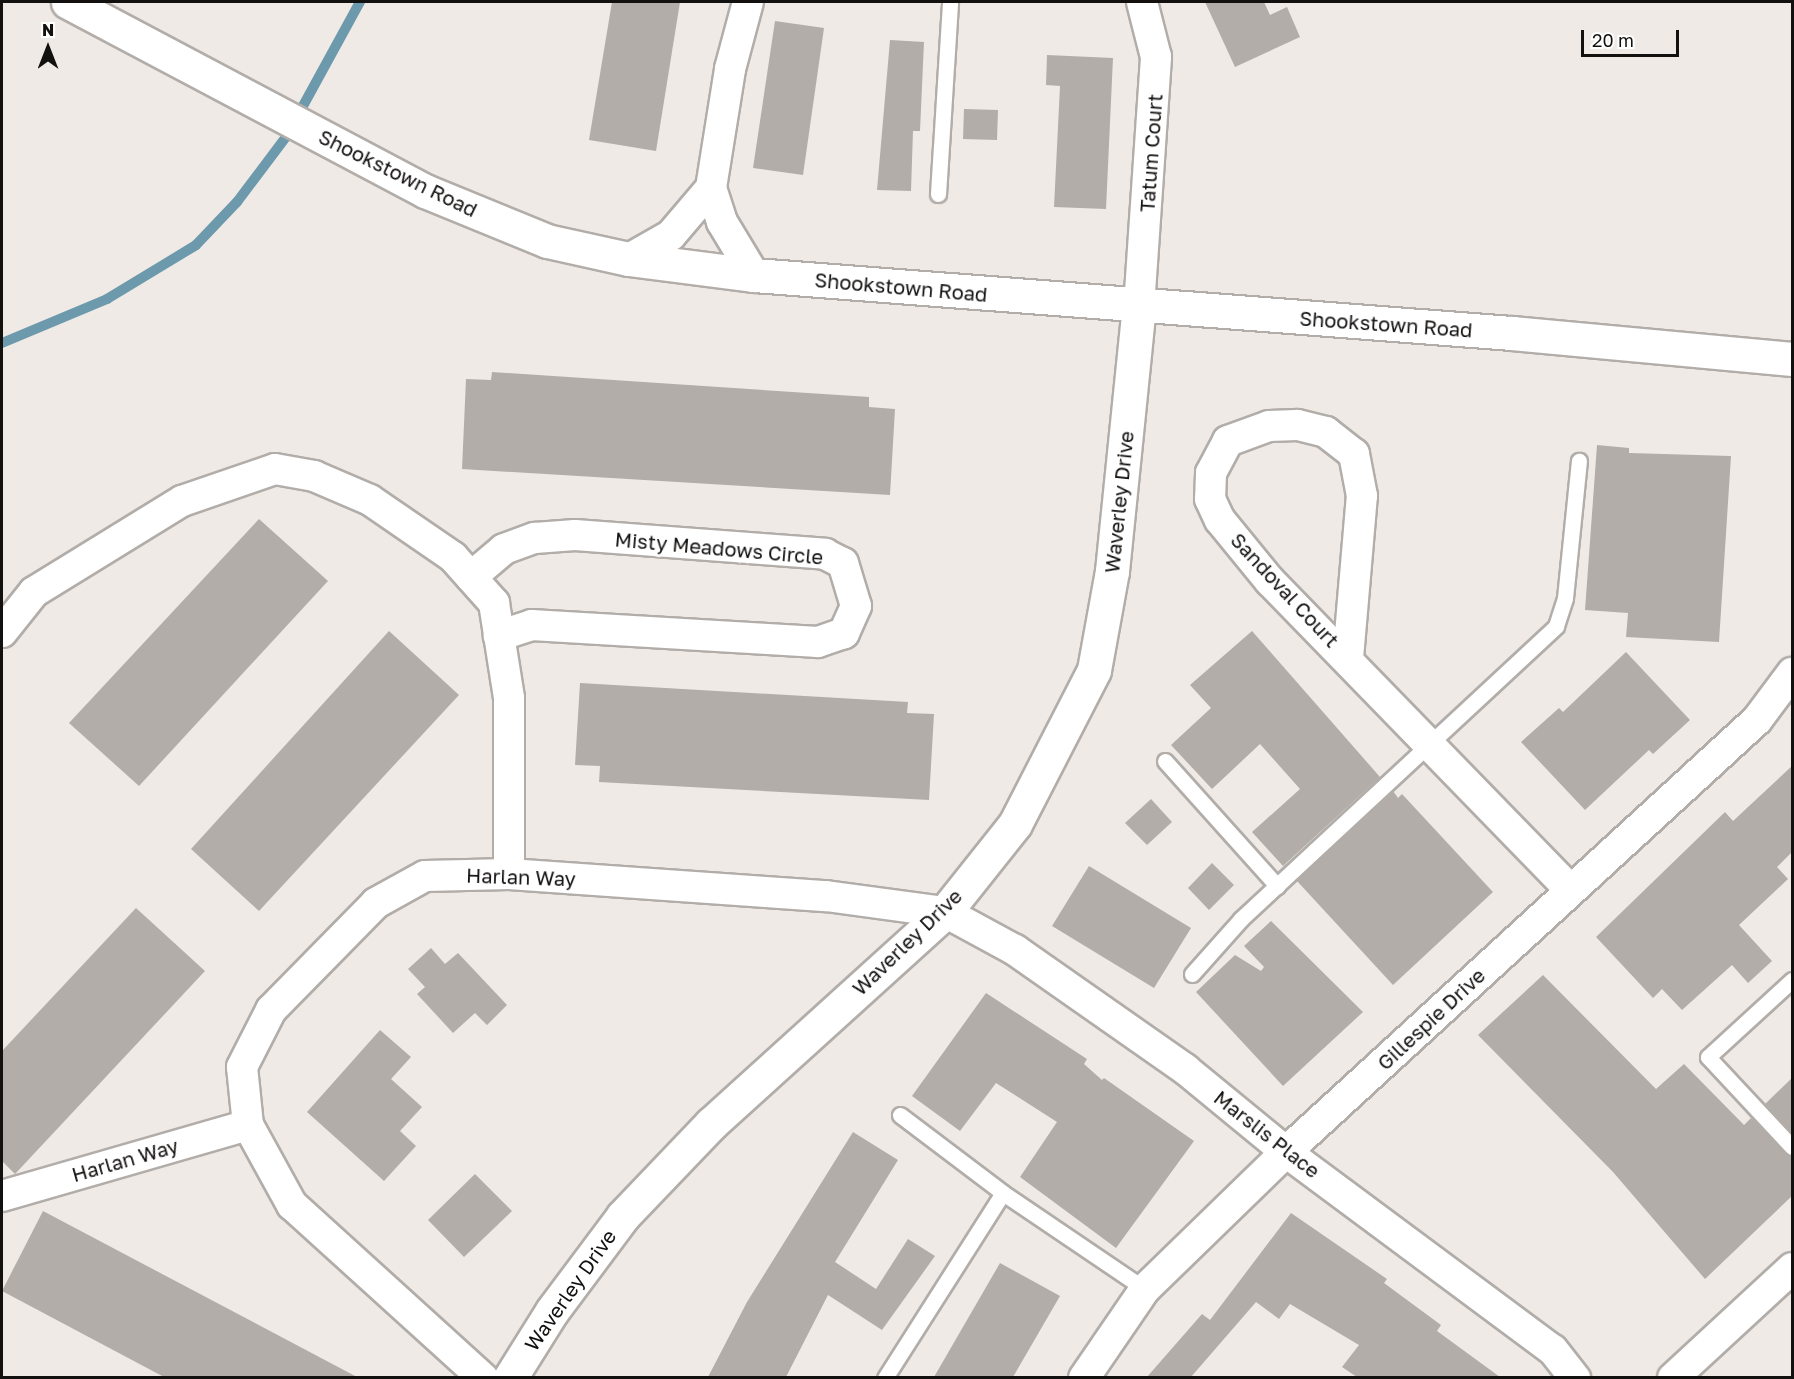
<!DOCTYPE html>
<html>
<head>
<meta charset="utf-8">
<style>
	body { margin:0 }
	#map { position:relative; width:1794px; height:1379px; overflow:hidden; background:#efeae5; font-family:"Golos Text",sans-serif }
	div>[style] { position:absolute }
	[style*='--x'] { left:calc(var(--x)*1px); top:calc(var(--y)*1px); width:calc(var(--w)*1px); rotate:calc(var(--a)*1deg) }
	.stream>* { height:10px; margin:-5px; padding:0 5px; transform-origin:5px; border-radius:5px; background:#6d99ac }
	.building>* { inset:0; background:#b2ada8 }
	.roads { filter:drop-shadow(2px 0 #b2ada9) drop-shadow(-2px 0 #b2ada9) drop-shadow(0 2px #b2ada9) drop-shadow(0 -2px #b2ada9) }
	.lane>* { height:15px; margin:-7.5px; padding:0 7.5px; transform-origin:7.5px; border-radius:7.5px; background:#fff }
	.street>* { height:30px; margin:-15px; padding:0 15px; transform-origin:15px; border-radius:15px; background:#fff }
	.secondary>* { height:33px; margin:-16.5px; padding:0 16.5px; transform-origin:16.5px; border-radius:16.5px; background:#fff }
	span { translate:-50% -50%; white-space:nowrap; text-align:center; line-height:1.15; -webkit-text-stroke:5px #fff; paint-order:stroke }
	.street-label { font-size:20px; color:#131110 }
	.frame { position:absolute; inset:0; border:3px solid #131110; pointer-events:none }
	.north { position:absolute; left:18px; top:18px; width:60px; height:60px; -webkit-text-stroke:4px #fff; paint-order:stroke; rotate:0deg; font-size:16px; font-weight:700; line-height:24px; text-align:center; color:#131110 }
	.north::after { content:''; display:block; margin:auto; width:21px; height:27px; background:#131110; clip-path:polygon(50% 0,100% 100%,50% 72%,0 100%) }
	.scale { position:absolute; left:1581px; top:30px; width:98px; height:27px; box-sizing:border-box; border:3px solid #131110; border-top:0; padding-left:8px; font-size:18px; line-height:21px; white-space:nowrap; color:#131110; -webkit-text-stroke:4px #fff; paint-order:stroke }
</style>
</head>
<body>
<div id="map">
	<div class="stream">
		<i style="--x:2;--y:343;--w:114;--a:-22.7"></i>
		<i style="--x:107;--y:299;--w:104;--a:-31.2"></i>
		<i style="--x:196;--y:245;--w:59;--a:-46.4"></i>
		<i style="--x:237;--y:202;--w:81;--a:-53"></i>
		<i style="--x:286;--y:137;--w:154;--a:-61.3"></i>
	</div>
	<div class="building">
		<i style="clip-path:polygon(612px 2px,680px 2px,656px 151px,589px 140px)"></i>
		<i style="clip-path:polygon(1205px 2px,1264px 2px,1270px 15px,1287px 7px,1300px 37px,1235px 67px)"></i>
		<i style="clip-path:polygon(775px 21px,824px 28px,803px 175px,753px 168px)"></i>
		<i style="clip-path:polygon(890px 40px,924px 42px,920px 131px,913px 131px,911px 191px,877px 190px)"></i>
		<i style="clip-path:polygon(1047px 55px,1113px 58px,1106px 209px,1054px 207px,1060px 86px,1046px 85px)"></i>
		<i style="clip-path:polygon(964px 109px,998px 110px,997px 140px,963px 139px)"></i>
		<i style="clip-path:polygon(492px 372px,869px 397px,869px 407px,895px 409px,890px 495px,462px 469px,466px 379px,491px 380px)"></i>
		<i style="clip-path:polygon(1597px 445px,1629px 448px,1629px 453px,1731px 456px,1719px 642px,1626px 637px,1628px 613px,1585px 610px)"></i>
		<i style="clip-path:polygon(259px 519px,328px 581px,139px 786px,69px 723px)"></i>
		<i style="clip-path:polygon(389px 631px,459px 695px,259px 911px,191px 849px)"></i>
		<i style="clip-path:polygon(1252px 631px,1380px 777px,1283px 866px,1252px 832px,1300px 789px,1260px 744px,1212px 789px,1171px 745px,1211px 708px,1190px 685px)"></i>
		<i style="clip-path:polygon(1626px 652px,1690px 720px,1653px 754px,1649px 750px,1585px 810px,1521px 742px,1559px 708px,1563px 712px)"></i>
		<i style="clip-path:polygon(580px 683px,908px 702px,907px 713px,934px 714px,929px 800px,599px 782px,600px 766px,575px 765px)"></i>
		<i style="clip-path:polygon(1792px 766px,1792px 852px,1777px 867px,1788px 879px,1739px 925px,1772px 961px,1748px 983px,1732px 965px,1682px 1010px,1662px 989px,1653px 998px,1596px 937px,1725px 812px,1733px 821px)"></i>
		<i style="clip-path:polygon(1393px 791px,1398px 798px,1402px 794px,1493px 892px,1393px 985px,1297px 881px)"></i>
		<i style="clip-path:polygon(1151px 799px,1172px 822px,1147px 845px,1125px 823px)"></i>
		<i style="clip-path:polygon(1212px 863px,1234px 885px,1209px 910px,1188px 888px)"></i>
		<i style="clip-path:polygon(1089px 866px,1191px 928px,1154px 988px,1052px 926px)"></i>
		<i style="clip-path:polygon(136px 908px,205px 971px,15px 1174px,2px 1161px,2px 1051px)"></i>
		<i style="clip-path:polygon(1271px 921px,1363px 1012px,1283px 1086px,1196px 992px,1235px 955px,1261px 971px,1264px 967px,1244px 946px)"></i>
		<i style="clip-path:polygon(431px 948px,445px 964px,458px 953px,507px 1005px,487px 1025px,475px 1013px,453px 1033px,417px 994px,425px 987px,408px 969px)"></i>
		<i style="clip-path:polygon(1543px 975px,1656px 1089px,1684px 1064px,1744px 1125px,1751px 1118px,1792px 1157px,1792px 1196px,1705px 1279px,1613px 1172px,1478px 1035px)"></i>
		<i style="clip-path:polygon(986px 993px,1087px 1059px,1084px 1064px,1102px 1080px,1104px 1078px,1194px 1141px,1116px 1248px,1020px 1177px,1057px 1122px,996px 1083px,960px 1131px,912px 1096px)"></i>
		<i style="clip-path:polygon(380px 1030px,411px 1057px,391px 1079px,422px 1107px,400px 1131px,416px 1146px,384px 1181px,307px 1112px)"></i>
		<i style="clip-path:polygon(1792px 1078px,1792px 1133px,1765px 1104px)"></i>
		<i style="clip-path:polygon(853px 1132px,898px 1160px,835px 1262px,876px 1289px,908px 1239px,935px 1256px,882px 1330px,828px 1295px,786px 1377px,708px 1377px,747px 1302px)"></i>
		<i style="clip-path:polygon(475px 1174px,512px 1211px,464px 1257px,428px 1220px)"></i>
		<i style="clip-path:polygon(43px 1211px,357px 1377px,164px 1377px,2px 1291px)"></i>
		<i style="clip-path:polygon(1291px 1213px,1387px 1279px,1384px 1283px,1441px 1325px,1437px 1331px,1500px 1377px,1357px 1377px,1342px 1367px,1359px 1345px,1290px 1304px,1279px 1319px,1256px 1302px,1191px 1377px,1147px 1377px,1202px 1314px,1210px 1320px)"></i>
		<i style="clip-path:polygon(1000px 1263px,1060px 1296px,1013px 1377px,934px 1377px)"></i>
	</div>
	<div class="roads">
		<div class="lane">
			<i style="--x:938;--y:194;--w:192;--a:-86.4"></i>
			<i style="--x:1165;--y:761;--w:168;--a:48.1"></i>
			<i style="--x:1192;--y:974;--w:74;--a:-48.3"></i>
			<i style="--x:1241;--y:919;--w:430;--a:-42.9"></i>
			<i style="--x:1556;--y:626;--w:29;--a:-72"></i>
			<i style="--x:1565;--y:598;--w:138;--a:-84.2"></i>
			<i style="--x:1792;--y:980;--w:114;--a:137.5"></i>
			<i style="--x:1708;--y:1057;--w:123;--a:47"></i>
			<i style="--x:900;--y:1115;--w:129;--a:37.1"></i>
			<i style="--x:885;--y:1378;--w:219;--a:-57.5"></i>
			<i style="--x:1003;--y:1193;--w:171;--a:34.1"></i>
		</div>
		<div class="street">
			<i style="--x:711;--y:188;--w:36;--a:72"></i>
			<i style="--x:722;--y:222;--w:62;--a:58.9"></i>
			<i style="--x:629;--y:259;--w:48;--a:-29.7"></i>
			<i style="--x:671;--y:235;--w:62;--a:-49.6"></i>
			<i style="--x:711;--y:188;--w:121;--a:-80.9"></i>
			<i style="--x:730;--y:69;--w:69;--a:-75"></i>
			<i style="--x:1139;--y:307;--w:251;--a:-86.1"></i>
			<i style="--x:1156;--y:57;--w:57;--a:-104.3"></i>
			<i style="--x:471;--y:577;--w:43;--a:-40.3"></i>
			<i style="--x:504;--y:549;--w:33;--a:-20"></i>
			<i style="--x:535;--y:538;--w:40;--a:-4.3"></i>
			<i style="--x:575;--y:535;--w:251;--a:4.3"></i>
			<i style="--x:825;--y:554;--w:20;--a:27"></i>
			<i style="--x:843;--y:563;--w:45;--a:73.2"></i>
			<i style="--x:856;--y:606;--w:30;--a:114"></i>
			<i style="--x:844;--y:633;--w:28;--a:161"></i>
			<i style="--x:818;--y:642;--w:287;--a:-176.6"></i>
			<i style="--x:532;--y:625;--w:35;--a:162"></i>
			<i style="--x:2;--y:632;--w:51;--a:-51.3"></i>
			<i style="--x:34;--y:592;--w:174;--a:-31.6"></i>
			<i style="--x:182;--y:501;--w:98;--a:-19"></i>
			<i style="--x:275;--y:469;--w:40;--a:10"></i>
			<i style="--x:314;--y:476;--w:61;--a:23.2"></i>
			<i style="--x:370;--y:500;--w:101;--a:34.5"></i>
			<i style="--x:453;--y:557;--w:62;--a:48.3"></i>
			<i style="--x:494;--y:603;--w:96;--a:81"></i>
			<i style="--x:509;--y:698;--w:176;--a:90"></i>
			<i style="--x:1348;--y:658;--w:163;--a:-85.1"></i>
			<i style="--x:1362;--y:496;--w:43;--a:-100.8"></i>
			<i style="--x:1354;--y:454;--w:36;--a:-142"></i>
			<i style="--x:1326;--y:432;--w:30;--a:-166"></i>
			<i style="--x:1297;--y:425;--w:28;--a:178"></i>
			<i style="--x:1269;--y:426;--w:44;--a:159.9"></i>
			<i style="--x:1228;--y:441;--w:36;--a:118"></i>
			<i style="--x:1211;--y:473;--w:26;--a:92"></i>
			<i style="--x:1210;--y:499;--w:23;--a:65"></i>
			<i style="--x:1220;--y:520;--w:79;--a:50.7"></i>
			<i style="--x:1270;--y:581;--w:431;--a:45.8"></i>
			<i style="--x:2;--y:1196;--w:256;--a:-16.1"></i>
			<i style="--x:483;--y:1378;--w:258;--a:-137.8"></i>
			<i style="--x:292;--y:1205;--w:91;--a:-118.8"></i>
			<i style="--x:248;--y:1125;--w:58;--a:-95.9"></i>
			<i style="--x:242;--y:1067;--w:64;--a:-63"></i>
			<i style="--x:271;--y:1010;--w:150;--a:-45.5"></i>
			<i style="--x:376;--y:903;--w:56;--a:-28.9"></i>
			<i style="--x:425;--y:876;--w:84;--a:-1.4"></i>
			<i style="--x:509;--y:874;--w:318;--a:4"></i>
			<i style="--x:826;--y:896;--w:120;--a:7.7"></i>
			<i style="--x:945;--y:912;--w:80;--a:28.5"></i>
			<i style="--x:1015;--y:950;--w:208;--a:35"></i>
			<i style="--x:1185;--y:1069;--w:131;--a:39.4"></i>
			<i style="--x:1286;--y:1152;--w:332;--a:36.6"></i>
			<i style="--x:1553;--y:1350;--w:36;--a:52"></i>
			<i style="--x:1084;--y:1378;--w:108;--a:-55.6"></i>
			<i style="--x:1145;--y:1289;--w:197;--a:-44.2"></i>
			<i style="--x:1286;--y:1152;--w:639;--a:-42.53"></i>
			<i style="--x:1757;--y:720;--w:59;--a:-53.3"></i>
			<i style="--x:1673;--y:1378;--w:162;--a:-42.7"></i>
		</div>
		<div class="secondary">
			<i style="--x:68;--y:2;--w:404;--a:27.9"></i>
			<i style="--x:425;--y:191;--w:132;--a:22.3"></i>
			<i style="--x:547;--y:241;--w:84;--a:12.4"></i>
			<i style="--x:629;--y:259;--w:126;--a:7.3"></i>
			<i style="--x:754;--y:275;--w:760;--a:4.38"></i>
			<i style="--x:1512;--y:333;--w:281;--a:5.3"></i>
			<i style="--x:510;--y:1378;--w:79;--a:-57.9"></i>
			<i style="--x:552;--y:1311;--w:119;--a:-53.2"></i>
			<i style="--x:623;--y:1216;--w:127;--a:-46.3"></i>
			<i style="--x:711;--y:1124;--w:316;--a:-42.2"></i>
			<i style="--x:945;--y:912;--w:112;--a:-51.5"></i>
			<i style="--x:1015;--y:824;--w:173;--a:-62.8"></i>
			<i style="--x:1094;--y:670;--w:101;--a:-79.7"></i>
			<i style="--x:1112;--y:571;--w:265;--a:-84.2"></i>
		</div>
	</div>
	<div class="street-label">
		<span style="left:1151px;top:153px;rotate:-86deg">Tatum Court</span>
		<span style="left:398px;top:173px;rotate:26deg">Shookstown Road</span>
		<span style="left:901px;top:287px;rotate:5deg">Shookstown Road</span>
		<span style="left:1386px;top:324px;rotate:4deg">Shookstown Road</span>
		<span style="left:1119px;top:502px;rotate:-84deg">Waverley Drive</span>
		<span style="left:719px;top:548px;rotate:5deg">Misty Meadows Circle</span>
		<span style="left:1285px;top:590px;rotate:47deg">Sandoval Court</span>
		<span style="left:521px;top:877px;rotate:2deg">Harlan Way</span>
		<span style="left:907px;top:942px;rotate:-44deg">Waverley Drive</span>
		<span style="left:1431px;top:1019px;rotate:-43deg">Gillespie Drive</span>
		<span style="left:1267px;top:1134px;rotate:38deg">Marslis Place</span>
		<span style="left:125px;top:1160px;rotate:-16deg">Harlan Way</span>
		<span style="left:570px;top:1290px;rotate:-55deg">Waverley Drive</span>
	</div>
	<div class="frame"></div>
	<div class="north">N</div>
	<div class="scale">20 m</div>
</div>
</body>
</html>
